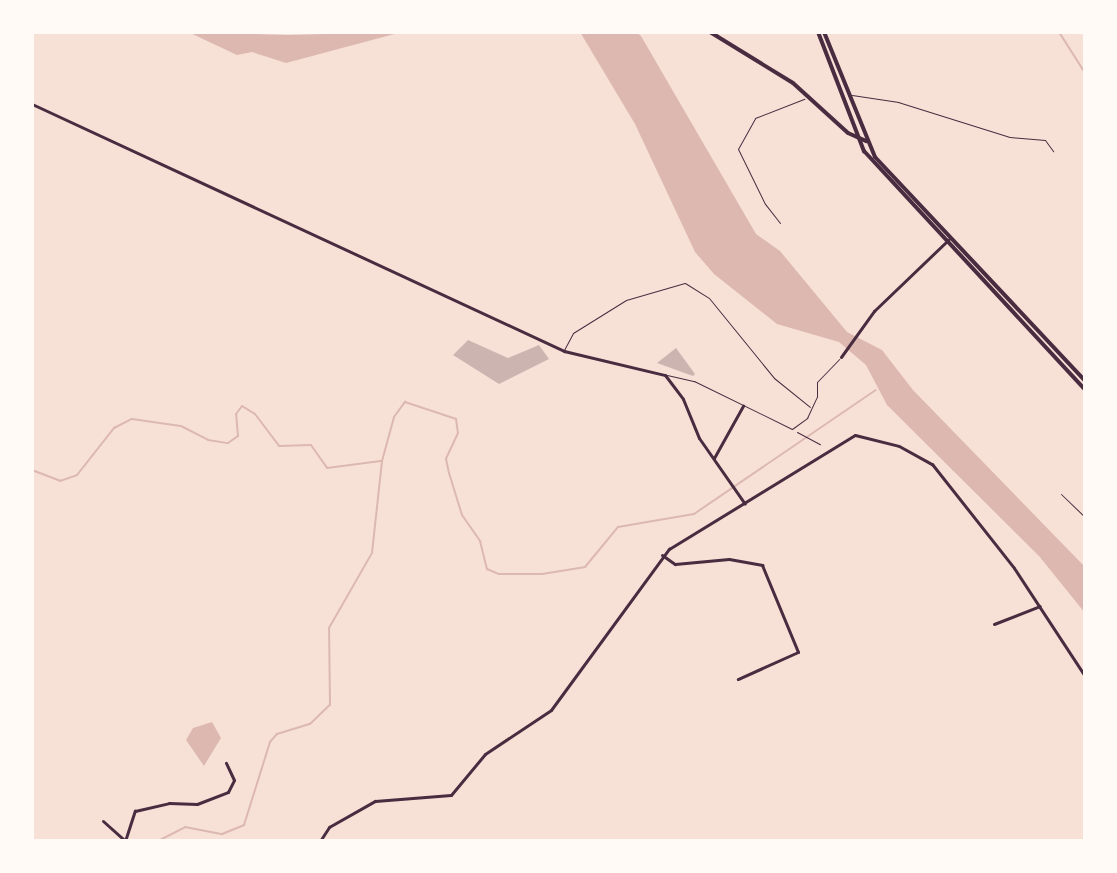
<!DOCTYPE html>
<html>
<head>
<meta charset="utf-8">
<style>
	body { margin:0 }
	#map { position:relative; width:1117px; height:873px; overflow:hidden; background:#f7e1d7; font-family:Spectral,serif }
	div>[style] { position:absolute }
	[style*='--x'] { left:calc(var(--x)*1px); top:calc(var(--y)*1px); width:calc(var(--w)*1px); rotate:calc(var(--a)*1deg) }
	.water>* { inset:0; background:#dcb8b0 }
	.stream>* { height:2px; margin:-1px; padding:0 1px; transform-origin:1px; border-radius:1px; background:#dcb8b0 }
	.building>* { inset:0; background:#ccb4b1 }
	.path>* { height:1px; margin:-0.5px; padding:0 0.5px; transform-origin:0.5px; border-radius:0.5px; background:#4a2c40 }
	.service>* { height:1px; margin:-0.5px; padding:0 0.5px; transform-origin:0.5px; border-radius:0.5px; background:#4a2c40 }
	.minor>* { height:3px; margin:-1.5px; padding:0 1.5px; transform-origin:1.5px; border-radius:1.5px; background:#4a2c40 }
	.tertiary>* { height:3px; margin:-1.5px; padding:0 1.5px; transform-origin:1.5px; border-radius:1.5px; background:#4a2c40 }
	.primary>* { height:4px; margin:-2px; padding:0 2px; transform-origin:2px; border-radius:2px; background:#4a2c40 }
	span { translate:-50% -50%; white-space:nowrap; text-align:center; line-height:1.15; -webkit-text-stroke:7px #fffaf5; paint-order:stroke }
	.frame { position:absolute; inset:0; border:34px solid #fffaf5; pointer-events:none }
</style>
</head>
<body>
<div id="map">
	<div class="water">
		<i style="clip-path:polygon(188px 32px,288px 35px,402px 32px,286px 63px,252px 52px,237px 55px)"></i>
		<i style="clip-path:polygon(580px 32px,636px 32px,641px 36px,756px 234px,780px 251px,847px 332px,882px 350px,913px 390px,1085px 567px,1085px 613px,1039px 556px,887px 405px,866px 365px,839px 342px,777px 324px,714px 274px,695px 252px,635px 124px)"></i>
		<i style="clip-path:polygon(212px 722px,221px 738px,204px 766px,186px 740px,193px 728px)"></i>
	</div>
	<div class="stream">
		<i style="--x:1059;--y:32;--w:49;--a:57.6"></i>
		<i style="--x:32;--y:470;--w:30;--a:21"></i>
		<i style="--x:60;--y:481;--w:18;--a:-19"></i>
		<i style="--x:77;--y:475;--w:60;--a:-51.8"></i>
		<i style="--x:114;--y:428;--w:20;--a:-27"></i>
		<i style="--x:132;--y:419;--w:49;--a:8.1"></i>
		<i style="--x:181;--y:426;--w:30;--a:27"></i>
		<i style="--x:208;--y:440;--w:20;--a:9"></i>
		<i style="--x:228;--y:443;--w:12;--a:-35"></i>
		<i style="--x:238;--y:436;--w:22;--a:-95"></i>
		<i style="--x:236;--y:414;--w:10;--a:-53"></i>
		<i style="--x:242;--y:406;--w:15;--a:32"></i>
		<i style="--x:255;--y:414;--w:40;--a:53"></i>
		<i style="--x:279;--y:446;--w:32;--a:-2"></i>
		<i style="--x:311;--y:445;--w:28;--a:55"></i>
		<i style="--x:327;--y:468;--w:54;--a:-7.4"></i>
		<i style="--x:158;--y:841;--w:30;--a:-27"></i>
		<i style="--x:185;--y:827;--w:38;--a:11"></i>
		<i style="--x:222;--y:834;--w:24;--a:-22"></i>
		<i style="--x:244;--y:825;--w:87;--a:-72.6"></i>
		<i style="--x:270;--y:742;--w:11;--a:-49"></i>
		<i style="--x:277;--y:734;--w:34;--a:-17"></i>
		<i style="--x:310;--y:724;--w:28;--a:-44"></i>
		<i style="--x:330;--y:705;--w:77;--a:-90.7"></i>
		<i style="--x:329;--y:628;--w:86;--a:-60.2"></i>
		<i style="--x:372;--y:553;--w:93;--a:-83.8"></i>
		<i style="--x:382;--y:461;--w:46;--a:-74.7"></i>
		<i style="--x:394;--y:417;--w:19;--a:-54"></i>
		<i style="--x:405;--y:402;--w:54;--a:18.4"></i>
		<i style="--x:456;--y:419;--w:14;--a:82"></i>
		<i style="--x:458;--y:433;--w:29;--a:115"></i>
		<i style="--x:446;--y:459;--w:14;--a:78"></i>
		<i style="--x:449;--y:473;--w:44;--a:72.8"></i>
		<i style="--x:462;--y:515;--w:32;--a:55"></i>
		<i style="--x:480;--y:541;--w:29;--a:76"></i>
		<i style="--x:487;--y:569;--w:13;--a:23"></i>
		<i style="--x:499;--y:574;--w:43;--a:0"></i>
		<i style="--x:542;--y:574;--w:44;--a:-9.2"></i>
		<i style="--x:585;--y:567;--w:52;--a:-50.5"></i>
		<i style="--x:618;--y:527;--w:77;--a:-9.7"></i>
		<i style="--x:694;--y:514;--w:220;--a:-34.3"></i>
	</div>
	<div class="building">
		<i style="clip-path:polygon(468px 340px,508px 358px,539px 345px,549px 359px,499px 384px,453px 355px)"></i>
		<i style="clip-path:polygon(676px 348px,695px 374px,693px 376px,657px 363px)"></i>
	</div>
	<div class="path">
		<i style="--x:797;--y:432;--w:26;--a:28"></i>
		<i style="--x:1061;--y:494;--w:33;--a:44"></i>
	</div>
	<div class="service">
		<i style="--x:852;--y:95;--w:47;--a:8.7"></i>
		<i style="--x:898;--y:102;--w:117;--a:17.4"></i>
		<i style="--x:1010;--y:137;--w:35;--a:5"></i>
		<i style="--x:1045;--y:140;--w:14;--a:54"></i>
		<i style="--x:780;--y:223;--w:24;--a:-128"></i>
		<i style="--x:765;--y:204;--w:61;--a:-116.1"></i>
		<i style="--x:738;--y:149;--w:35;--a:-61"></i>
		<i style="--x:755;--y:118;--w:53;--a:-21.2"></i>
		<i style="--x:564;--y:350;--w:19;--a:-62"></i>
		<i style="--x:573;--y:333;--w:62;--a:-31.9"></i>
		<i style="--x:626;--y:300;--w:61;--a:-16.1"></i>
		<i style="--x:685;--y:283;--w:28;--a:32"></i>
		<i style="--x:709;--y:298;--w:103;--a:50.9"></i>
		<i style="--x:774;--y:378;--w:46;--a:38.9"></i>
		<i style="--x:667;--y:375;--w:28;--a:13"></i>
		<i style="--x:694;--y:381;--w:109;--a:26.1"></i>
		<i style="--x:792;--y:429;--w:19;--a:-36"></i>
		<i style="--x:807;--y:418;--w:23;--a:-65"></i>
		<i style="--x:817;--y:397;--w:15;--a:-90"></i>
		<i style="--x:817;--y:382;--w:32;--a:-46"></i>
	</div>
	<div class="minor">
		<i style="--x:841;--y:357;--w:57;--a:-54.3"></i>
		<i style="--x:874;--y:311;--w:103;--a:-43.8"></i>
		<i style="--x:714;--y:458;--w:60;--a:-60.9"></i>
		<i style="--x:662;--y:555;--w:16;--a:35"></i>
		<i style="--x:675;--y:564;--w:54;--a:-5.3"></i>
		<i style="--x:729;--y:559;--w:34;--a:10"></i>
		<i style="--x:762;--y:565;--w:94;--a:67.5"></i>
		<i style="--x:798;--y:652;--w:66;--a:155.8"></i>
		<i style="--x:994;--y:624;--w:49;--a:-21.4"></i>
		<i style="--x:103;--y:821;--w:28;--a:42"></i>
		<i style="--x:125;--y:841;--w:32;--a:-72"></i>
		<i style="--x:135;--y:811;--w:35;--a:-13"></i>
		<i style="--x:169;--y:803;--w:28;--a:2"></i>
		<i style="--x:197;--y:804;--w:33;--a:-21"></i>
		<i style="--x:228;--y:792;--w:13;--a:-63"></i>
		<i style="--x:234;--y:780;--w:19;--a:-115"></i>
	</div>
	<div class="tertiary">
		<i style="--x:32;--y:104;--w:587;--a:24.9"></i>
		<i style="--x:564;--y:351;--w:104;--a:13.4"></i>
		<i style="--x:665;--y:375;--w:30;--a:53"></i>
		<i style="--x:683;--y:399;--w:42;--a:67.7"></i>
		<i style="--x:699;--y:438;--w:80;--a:55.1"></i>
		<i style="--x:320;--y:841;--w:17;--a:-57"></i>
		<i style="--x:329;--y:827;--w:53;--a:-29.5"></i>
		<i style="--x:375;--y:801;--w:76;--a:-4.5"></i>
		<i style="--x:451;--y:795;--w:53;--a:-50.3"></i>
		<i style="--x:485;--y:754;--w:79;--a:-33.7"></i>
		<i style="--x:551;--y:710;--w:200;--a:-53.8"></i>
		<i style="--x:669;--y:549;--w:218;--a:-31.5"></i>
		<i style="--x:855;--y:435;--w:45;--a:14"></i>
		<i style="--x:899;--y:446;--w:38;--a:29"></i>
		<i style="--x:932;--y:464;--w:132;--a:51.7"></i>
		<i style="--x:1014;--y:568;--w:129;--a:56.7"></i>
	</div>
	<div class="primary">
		<i style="--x:710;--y:32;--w:97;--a:31.6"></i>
		<i style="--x:793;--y:83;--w:74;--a:42.3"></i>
		<i style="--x:848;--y:133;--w:20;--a:24"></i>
		<i style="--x:818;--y:32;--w:128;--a:68.9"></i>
		<i style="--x:864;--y:151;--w:326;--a:47.2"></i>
		<i style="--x:824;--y:32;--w:135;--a:67.8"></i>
		<i style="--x:875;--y:157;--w:307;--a:46.8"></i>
	</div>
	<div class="frame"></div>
</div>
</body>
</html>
